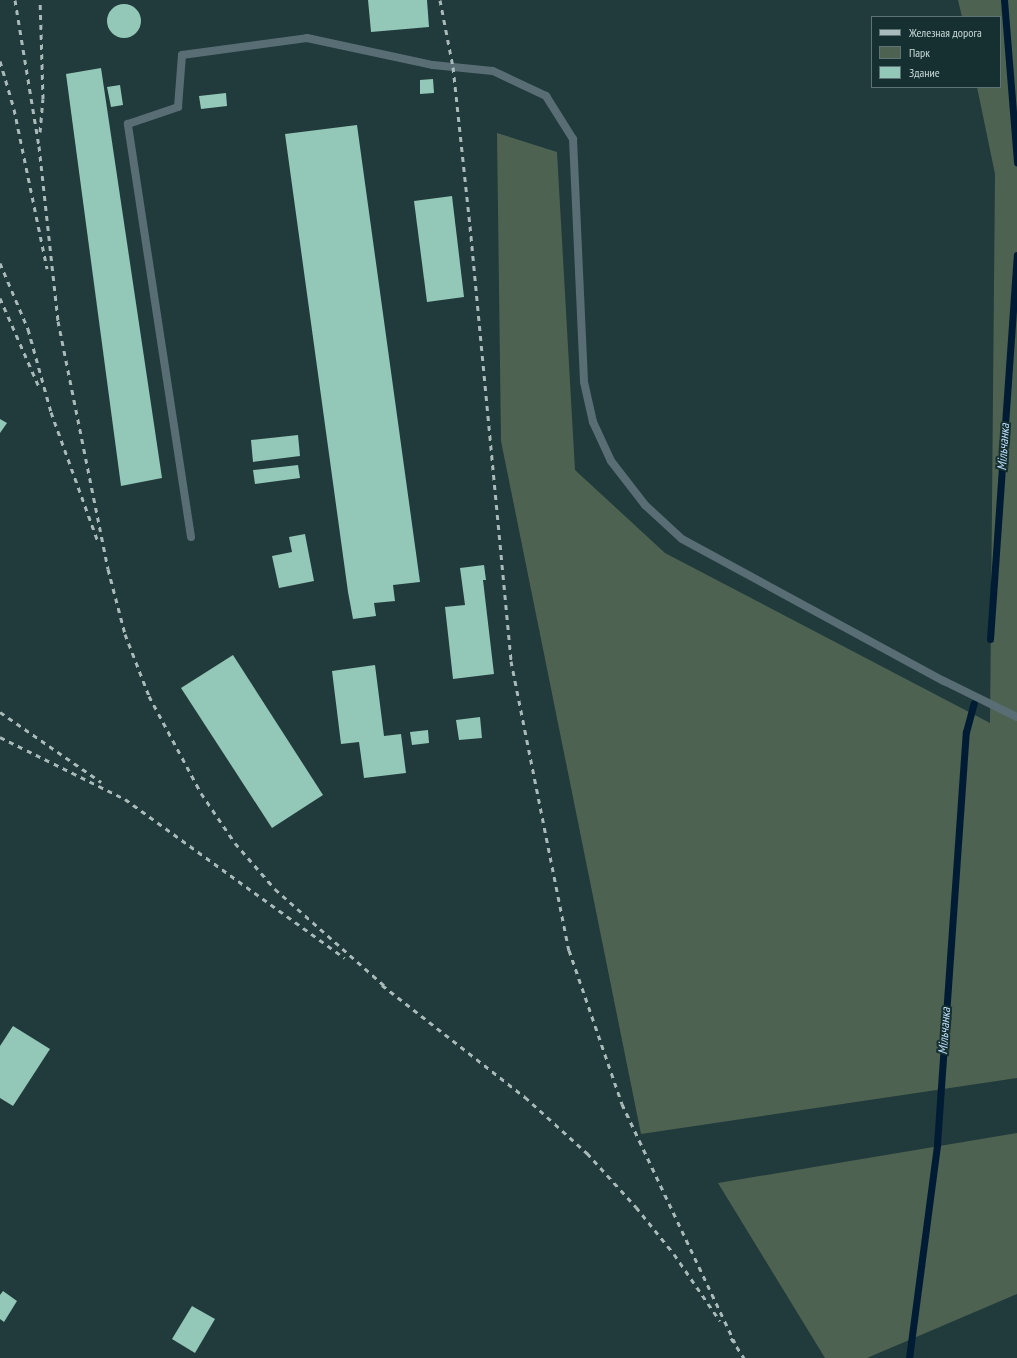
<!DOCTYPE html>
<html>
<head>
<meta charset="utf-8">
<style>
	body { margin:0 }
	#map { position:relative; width:1017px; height:1358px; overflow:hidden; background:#213a3b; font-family:"PT Sans Narrow",sans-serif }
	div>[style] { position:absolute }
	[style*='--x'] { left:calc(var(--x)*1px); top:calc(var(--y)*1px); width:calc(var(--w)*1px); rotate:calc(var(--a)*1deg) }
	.green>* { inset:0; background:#4d6250 }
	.stream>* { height:7px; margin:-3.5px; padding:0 3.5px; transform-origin:3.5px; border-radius:3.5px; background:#001c34 }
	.building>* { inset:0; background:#93c7b7 }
	.round { border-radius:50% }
	.lane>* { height:8px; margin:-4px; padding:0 4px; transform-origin:4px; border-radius:4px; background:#596d74 }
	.rail>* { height:3px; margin-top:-1.5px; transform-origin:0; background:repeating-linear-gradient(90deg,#a9baba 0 5px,transparent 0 10px) }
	span { translate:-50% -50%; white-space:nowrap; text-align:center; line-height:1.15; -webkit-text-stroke:4px #163031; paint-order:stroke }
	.water-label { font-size:13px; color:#b9daf8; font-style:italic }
	.legend { position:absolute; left:871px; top:16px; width:130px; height:72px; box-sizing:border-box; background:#163031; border:1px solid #5e7374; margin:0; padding:5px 7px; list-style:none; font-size:12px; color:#c9d8d8 }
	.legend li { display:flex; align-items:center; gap:8px; height:20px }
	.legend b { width:20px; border:1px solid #5e7374 }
</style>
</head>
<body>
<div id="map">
	<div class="green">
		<i style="clip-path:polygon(958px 0,1017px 0,1017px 1078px,641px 1134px,501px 441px,497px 133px,557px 152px,575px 470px,665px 553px,990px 723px,995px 174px,977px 87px,1000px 87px,1000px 17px,962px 17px)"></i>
		<i style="clip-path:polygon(1017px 1133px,1017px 1294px,867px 1358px,825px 1358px,718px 1183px)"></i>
	</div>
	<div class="stream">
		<i style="--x:1004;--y:0;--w:163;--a:85.4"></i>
		<i style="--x:990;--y:639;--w:385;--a:-86"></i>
		<i style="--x:909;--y:1358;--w:216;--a:-82.5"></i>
		<i style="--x:937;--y:1144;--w:413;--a:-86"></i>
		<i style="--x:966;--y:732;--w:30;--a:-75"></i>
	</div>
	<div class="building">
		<i style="clip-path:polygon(368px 0,427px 0,429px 27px,371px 32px)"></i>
		<i class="round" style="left:107px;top:4px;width:34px;height:34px"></i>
		<i style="clip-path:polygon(101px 68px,162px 478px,121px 486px,66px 74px)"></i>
		<i style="clip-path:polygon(433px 79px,434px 93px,420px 94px,420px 80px)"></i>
		<i style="clip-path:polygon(120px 85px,123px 105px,111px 107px,107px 87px)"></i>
		<i style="clip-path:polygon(226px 93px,227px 106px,201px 109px,199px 96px)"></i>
		<i style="clip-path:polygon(357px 125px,420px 582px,393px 585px,395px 601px,374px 603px,376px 616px,353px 619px,348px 592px,285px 134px)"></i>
		<i style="clip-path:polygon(452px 196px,464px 297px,427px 302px,414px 201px)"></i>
		<i style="clip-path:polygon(0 419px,7px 423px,0 433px)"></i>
		<i style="clip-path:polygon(298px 435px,300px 456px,253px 462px,251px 440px)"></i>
		<i style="clip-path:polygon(298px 465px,300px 478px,255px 484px,253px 470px)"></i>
		<i style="clip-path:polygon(305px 534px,314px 581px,279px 588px,272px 556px,292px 552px,289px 537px)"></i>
		<i style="clip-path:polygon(484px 565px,486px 580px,483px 580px,494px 674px,453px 679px,445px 607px,465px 605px,460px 568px)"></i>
		<i style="clip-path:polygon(233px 655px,323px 795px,272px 828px,181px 688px)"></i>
		<i style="clip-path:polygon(375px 665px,384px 736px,401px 734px,406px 773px,364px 778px,359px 742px,341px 744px,332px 671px)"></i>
		<i style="clip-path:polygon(480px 717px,482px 738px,459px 740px,456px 720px)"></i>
		<i style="clip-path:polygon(428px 730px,429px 743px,412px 745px,410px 732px)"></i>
		<i style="clip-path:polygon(13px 1026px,50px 1049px,13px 1106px,0 1098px,0 1046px)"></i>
		<i style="clip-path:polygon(3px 1291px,17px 1301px,4px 1322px,0 1319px,0 1295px)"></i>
		<i style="clip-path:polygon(192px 1306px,215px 1319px,195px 1353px,172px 1339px)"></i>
	</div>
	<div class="lane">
		<i style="--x:191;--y:537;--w:418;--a:-98.7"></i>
		<i style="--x:128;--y:124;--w:53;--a:-18.8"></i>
		<i style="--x:178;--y:107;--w:52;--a:-85.6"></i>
		<i style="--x:182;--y:55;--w:126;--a:-7.7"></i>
		<i style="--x:307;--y:38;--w:129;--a:12.1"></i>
		<i style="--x:433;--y:65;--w:60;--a:5.7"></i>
		<i style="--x:493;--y:71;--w:59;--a:25.3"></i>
		<i style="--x:546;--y:96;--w:51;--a:57.9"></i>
		<i style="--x:573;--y:139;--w:243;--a:87.4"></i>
		<i style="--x:584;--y:382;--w:41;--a:77.3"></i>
		<i style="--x:593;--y:422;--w:43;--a:65.2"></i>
		<i style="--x:611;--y:461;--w:56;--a:52.3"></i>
		<i style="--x:645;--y:505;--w:50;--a:42.6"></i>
		<i style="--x:682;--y:539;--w:298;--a:28.5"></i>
		<i style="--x:944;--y:681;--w:81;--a:26.3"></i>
	</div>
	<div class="rail">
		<i style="--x:15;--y:0;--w:148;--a:80.7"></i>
		<i style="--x:39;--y:146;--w:176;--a:83.8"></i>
		<i style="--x:58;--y:321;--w:253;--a:78.6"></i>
		<i style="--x:108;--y:569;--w:67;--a:75.3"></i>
		<i style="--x:125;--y:634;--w:66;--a:68.8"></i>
		<i style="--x:149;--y:696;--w:110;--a:61.8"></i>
		<i style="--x:201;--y:793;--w:60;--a:55.8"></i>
		<i style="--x:235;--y:843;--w:61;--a:49"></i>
		<i style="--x:275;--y:889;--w:149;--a:41.5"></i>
		<i style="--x:440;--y:0;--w:68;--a:79"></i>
		<i style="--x:453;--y:67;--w:160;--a:83.9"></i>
		<i style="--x:470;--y:226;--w:437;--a:84.6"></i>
		<i style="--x:511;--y:661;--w:295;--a:78.7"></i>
		<i style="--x:569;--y:950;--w:163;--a:71"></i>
		<i style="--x:622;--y:1104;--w:264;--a:64.7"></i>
		<i style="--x:0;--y:61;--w:50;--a:73.7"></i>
		<i style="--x:14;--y:109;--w:163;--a:78.3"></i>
		<i style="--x:40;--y:132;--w:33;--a:-85"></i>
		<i style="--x:43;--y:99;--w:99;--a:-91.7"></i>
		<i style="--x:0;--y:263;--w:72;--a:67"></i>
		<i style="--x:28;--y:329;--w:86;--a:74.5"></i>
		<i style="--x:51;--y:412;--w:138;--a:70.1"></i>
		<i style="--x:0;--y:298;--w:97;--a:66.3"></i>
		<i style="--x:0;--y:712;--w:123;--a:34.7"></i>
		<i style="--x:0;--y:737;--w:140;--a:26.4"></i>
		<i style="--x:125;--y:799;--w:271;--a:35.9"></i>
		<i style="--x:382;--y:985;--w:182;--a:38.1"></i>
		<i style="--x:525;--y:1097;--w:84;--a:42.1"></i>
		<i style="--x:587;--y:1153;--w:73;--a:47.8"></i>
		<i style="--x:636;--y:1207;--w:60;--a:51"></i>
		<i style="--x:674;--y:1254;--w:81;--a:55.5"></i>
		<i style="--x:731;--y:1338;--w:24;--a:57"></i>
	</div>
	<div class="water-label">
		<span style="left:1004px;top:447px;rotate:-86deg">Мільчанка</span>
		<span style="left:945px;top:1031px;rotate:-86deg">Мільчанка</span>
	</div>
	<ul class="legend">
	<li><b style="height:5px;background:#a9baba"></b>Железная дорога</li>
	<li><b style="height:11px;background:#4d6250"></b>Парк</li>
	<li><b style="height:11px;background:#93c7b7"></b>Здание</li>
	</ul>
</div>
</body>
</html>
